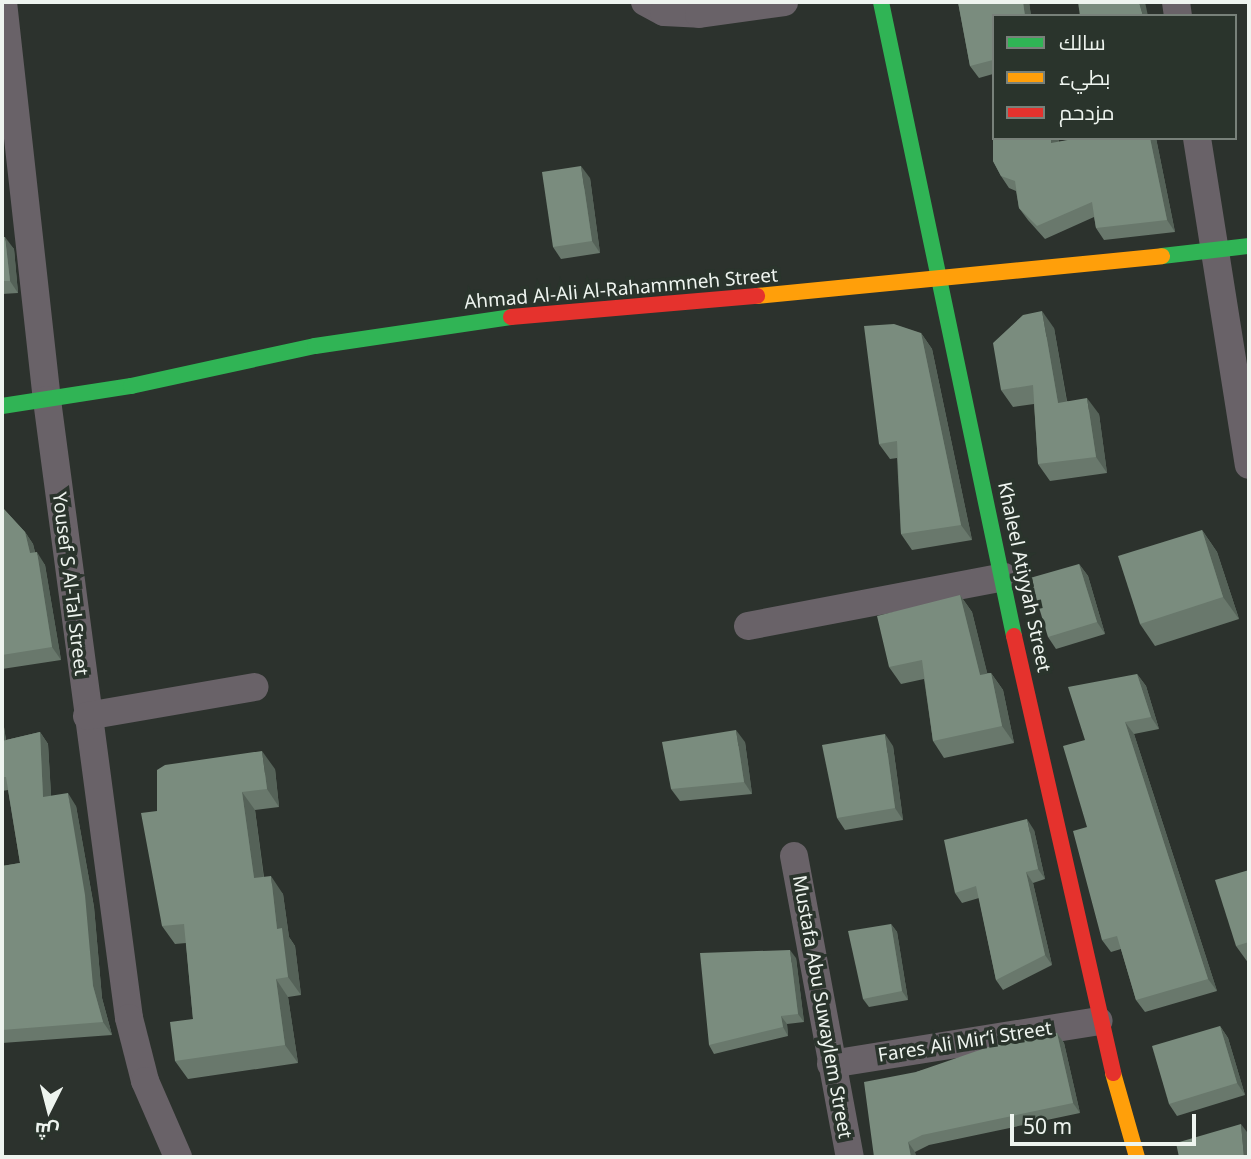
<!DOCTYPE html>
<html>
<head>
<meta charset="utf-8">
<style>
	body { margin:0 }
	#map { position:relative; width:1251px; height:1159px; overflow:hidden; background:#2c322d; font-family:"Noto Sans",Cairo,sans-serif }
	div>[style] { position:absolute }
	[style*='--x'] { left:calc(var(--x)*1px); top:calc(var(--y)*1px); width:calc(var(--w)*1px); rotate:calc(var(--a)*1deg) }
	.street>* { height:28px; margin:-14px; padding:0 14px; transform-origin:14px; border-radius:14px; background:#696268 }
	.fast>* { height:16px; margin:-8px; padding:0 8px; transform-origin:8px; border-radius:8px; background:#30b455 }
	.slow>* { height:16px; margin:-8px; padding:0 8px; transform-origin:8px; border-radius:8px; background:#ff9f0a }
	.jam>* { height:16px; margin:-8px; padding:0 8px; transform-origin:8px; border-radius:8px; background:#e5322d }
	.wall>* { inset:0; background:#69786c }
	.shaded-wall>* { inset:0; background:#556258 }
	.building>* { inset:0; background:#7a8c7e }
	span { translate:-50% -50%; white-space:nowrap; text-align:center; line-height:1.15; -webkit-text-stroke:7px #2a342c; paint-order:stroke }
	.street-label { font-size:19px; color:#eef4ef }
	.frame { position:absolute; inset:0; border:4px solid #eef4ef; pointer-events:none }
	.legend { position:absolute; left:992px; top:14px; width:245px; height:126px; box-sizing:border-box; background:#2a342c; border:2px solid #78817a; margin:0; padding:9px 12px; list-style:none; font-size:21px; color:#eef4ef }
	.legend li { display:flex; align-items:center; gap:14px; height:35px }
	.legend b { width:35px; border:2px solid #78817a }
	.north { position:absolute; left:14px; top:1075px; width:70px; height:70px; -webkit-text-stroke:5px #2a342c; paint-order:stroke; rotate:186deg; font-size:19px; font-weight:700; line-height:28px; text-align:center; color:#eef4ef }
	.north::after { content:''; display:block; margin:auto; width:24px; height:32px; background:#eef4ef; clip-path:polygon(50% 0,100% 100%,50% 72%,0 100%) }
	.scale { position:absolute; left:1010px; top:1114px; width:186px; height:32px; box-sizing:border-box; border:4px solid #eef4ef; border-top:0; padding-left:9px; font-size:21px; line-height:24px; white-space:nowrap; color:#eef4ef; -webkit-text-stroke:5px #2a342c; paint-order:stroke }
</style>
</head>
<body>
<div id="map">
	<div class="street">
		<i style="--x:3;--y:2;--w:400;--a:83.7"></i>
		<i style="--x:47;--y:400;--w:623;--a:82.44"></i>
		<i style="--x:129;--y:1018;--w:65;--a:75.7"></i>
		<i style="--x:145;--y:1081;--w:83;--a:66.5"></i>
		<i style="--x:645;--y:2;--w:21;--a:28"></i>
		<i style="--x:664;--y:12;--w:35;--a:3"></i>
		<i style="--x:699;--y:14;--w:86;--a:-8"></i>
		<i style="--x:1176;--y:2;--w:14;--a:82"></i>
		<i style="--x:1197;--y:138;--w:331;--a:81"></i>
		<i style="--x:748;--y:626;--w:261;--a:-10.8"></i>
		<i style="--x:87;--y:716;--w:170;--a:-9.8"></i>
		<i style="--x:794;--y:856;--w:306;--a:79.5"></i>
		<i style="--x:831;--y:1064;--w:271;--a:-9.1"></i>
	</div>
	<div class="fast">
		<i style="--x:881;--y:2;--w:648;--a:78.15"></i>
		<i style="--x:1162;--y:256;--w:88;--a:-6.6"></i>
		<i style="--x:2;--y:406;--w:131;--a:-8.8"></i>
		<i style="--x:131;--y:386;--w:188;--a:-12.3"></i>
		<i style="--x:315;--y:346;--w:198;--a:-8.4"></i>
	</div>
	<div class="slow">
		<i style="--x:757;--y:296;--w:407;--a:-5.6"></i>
		<i style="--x:1113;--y:1073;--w:87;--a:74.1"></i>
	</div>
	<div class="jam">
		<i style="--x:511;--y:317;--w:247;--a:-4.9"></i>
		<i style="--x:1014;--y:636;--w:448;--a:77.2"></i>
	</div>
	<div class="wall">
		<i style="clip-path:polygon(958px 2px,1029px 2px,1031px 16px,994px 16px,994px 138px,1058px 138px,1059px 142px,1079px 138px,1156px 138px,1175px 232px,1104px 240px,1096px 228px,1094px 217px,1045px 239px,1028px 220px,1019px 208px,1016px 191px,1009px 188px,1001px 176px,993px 161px,993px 74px,979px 78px,970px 66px)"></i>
		<i style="clip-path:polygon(590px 178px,600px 253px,561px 259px,553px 247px)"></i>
		<i style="clip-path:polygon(2px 237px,14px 249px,18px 293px,2px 294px)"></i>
		<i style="clip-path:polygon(1054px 328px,1067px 401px,1099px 414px,1107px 473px,1050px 481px,1038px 464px,1034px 404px,1013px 407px,1001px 390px)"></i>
		<i style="clip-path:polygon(921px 333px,932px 349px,972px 540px,912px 550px,901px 534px,897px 458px,890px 459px,879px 444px)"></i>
		<i style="clip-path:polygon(2px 507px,25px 532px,33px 544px,35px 552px,45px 565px,61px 660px,2px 669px)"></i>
		<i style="clip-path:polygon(1202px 530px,1217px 552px,1239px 619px,1155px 646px,1140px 624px)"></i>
		<i style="clip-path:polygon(1079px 564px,1088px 576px,1105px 634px,1056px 649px,1048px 637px)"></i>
		<i style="clip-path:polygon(960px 595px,972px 612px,987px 673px,991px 673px,1003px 690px,1014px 743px,944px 758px,933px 741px,924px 679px,901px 684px,889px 667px)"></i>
		<i style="clip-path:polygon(1137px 674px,1146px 686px,1159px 729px,1134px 734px,1217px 991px,1145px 1012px,1136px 1000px,1121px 949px,1111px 952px,1102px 940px,1085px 740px)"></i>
		<i style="clip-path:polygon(2px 714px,6px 740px,40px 732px,48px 744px,51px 796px,76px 806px,94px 907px,102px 998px,112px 1035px,2px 1043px,2px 866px,20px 863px,8px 790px,2px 791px)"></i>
		<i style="clip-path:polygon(745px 742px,752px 794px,680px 801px,671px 789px)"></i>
		<i style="clip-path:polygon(893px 746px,903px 820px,845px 830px,837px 818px)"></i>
		<i style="clip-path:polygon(275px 769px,279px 807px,255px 810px,264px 877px,283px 894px,289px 937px,295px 946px,301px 995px,288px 997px,298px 1063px,188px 1079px,175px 1061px,193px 1019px,186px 943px,175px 944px,162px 926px,157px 811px)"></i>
		<i style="clip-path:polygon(1034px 830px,1045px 879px,1033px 883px,1052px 965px,1003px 990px,996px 980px,979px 898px,962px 903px,955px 893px)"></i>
		<i style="clip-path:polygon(1249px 870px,1249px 964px,1236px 946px)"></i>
		<i style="clip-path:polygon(891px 924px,897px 932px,908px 1000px,869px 1007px,863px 999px)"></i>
		<i style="clip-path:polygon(796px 958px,804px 1022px,787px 1024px,788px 1036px,714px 1054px,709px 1045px)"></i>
		<i style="clip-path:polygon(1220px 1026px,1228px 1038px,1245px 1095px,1177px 1116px,1169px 1104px)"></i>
		<i style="clip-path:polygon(1057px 1033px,1064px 1043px,1080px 1113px,929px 1145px,915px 1152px,916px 1157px,874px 1157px,916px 1072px)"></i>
	</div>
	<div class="shaded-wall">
		<i style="clip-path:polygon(1023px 2px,1029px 2px,1031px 16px,1025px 16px)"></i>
		<i style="clip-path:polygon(1139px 2px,1145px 2px,1148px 16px,1143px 16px)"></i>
		<i style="clip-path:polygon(1051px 138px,1058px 138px,1060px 155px,1051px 143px)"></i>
		<i style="clip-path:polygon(1150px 138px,1156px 138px,1175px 232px,1167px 220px)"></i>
		<i style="clip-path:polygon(581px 166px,590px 178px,600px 253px,592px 241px)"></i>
		<i style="clip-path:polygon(5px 237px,14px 249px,18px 293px,10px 281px)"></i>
		<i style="clip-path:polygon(1042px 311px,1054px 328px,1070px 420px,1058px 403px)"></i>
		<i style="clip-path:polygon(921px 333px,932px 349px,972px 540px,961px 525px)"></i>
		<i style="clip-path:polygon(1087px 398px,1099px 414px,1107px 473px,1096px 457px)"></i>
		<i style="clip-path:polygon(1202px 530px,1217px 552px,1239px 619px,1223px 597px)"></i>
		<i style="clip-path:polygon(25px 532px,33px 544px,38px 566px,30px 553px)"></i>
		<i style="clip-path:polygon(37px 552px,45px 565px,61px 660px,52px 647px)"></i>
		<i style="clip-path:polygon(1079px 564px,1088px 576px,1105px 634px,1097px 622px)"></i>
		<i style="clip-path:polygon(960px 595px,972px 612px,992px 692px,980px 675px)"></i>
		<i style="clip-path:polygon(991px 673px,1003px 690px,1014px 743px,1002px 726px)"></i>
		<i style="clip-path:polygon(1137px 674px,1146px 686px,1159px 729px,1151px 717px)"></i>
		<i style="clip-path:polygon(2px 714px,8px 754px,2px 745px)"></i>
		<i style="clip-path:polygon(1125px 722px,1134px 734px,1217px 991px,1208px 979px)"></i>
		<i style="clip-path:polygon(736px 730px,745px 742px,752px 794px,744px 782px)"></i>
		<i style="clip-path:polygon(40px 732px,48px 744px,52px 810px,43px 797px)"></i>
		<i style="clip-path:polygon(885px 734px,893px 746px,903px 820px,895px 808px)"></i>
		<i style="clip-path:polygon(262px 751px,275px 769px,279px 807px,267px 789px)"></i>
		<i style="clip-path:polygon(242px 792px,255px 810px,266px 896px,254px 878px)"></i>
		<i style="clip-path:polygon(68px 793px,76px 806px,94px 907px,102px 998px,112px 1035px,103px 1022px,93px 986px)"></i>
		<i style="clip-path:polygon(1027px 819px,1034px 830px,1045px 879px,1038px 869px)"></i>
		<i style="clip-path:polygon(1026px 872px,1033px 883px,1052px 965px,1045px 955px)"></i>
		<i style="clip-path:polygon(271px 876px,283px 894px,289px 937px,295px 946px,301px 995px,288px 977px,277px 929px)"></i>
		<i style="clip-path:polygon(891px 924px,897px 932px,908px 1000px,902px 991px)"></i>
		<i style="clip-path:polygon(790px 950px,796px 958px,804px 1022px,798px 1014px)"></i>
		<i style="clip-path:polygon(276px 979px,288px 997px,298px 1063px,285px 1045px)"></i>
		<i style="clip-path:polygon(781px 1016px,787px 1024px,788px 1036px,783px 1027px)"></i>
		<i style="clip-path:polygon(1220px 1026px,1228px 1038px,1245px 1095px,1237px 1083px)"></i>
		<i style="clip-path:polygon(1057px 1033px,1064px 1043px,1080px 1113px,1073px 1103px)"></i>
		<i style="clip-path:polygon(1241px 1124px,1247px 1132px,1249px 1157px,1244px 1157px)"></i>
		<i style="clip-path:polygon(908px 1142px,915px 1152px,916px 1157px,911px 1157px)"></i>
	</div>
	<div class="building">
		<i style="clip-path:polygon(958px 2px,1023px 2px,1025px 16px,994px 16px,994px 138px,1051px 138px,1051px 143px,1079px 138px,1150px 138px,1167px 220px,1096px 228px,1092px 202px,1037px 226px,1019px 208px,1015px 181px,1001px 176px,993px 161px,993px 60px,970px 66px)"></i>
		<i style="clip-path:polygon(1078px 2px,1139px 2px,1143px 16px,1080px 16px)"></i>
		<i style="clip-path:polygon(581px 166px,592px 241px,553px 247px,542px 172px)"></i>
		<i style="clip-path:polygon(2px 237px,5px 237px,10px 281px,2px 281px)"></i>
		<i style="clip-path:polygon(1042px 311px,1058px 403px,1087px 398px,1096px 457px,1038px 464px,1033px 385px,1001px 390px,993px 343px,1023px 315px)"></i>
		<i style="clip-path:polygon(894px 324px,921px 333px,961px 525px,901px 534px,897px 441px,879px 444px,864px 326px)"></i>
		<i style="clip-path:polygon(2px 507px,25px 532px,30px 553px,37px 552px,52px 647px,2px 655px)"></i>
		<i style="clip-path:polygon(1202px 530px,1223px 597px,1140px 624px,1118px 556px)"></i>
		<i style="clip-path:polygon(1079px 564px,1097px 622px,1048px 637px,1030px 578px)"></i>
		<i style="clip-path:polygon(960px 595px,980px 675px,991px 673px,1002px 726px,933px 741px,922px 660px,889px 667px,877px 616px)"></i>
		<i style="clip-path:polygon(1137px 674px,1151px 717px,1125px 722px,1208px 979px,1136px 1000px,1117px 936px,1102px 940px,1073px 831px,1087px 827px,1063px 746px,1085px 740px,1068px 687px)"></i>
		<i style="clip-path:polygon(736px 730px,744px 782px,671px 789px,662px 742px)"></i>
		<i style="clip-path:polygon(40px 732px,43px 797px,68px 793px,85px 895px,93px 986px,103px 1022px,2px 1030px,2px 866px,20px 863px,6px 777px,2px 777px,2px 741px)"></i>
		<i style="clip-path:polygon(885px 734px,895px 808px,837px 818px,822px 745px)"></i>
		<i style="clip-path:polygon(262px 751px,267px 789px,242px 792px,254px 878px,271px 876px,277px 929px,282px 928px,288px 977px,276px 979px,285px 1045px,175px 1061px,170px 1022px,193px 1019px,184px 924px,162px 926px,141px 813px,157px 811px,157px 770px,165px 765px)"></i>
		<i style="clip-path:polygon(1027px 819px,1038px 869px,1026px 872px,1045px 955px,996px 980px,976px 886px,955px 893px,944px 840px)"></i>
		<i style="clip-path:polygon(1249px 870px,1249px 942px,1236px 946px,1215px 880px)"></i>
		<i style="clip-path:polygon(891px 924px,902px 991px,863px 999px,848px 931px)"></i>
		<i style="clip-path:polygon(790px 950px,798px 1014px,781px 1016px,783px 1027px,709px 1045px,700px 953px)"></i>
		<i style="clip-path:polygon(1220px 1026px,1237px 1083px,1169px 1104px,1152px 1046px)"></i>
		<i style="clip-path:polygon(1057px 1033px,1073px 1103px,922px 1135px,908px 1142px,911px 1157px,874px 1157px,864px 1082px,916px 1072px,1000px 1043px)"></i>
		<i style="clip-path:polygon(1241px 1124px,1244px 1157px,1179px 1157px,1176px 1143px)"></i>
	</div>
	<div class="street-label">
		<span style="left:621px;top:289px;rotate:-5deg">Ahmad Al-Ali Al-Rahammneh Street</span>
		<span style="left:1024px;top:577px;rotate:78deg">Khaleel Atiyyah Street</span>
		<span style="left:70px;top:584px;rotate:83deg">Yousef S Al-Tal Street</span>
		<span style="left:822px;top:1007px;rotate:80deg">Mustafa Abu Suwaylem Street</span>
		<span style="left:965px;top:1042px;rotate:-9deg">Fares Ali Mir‘i Street</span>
	</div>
	<div class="frame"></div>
	<ul class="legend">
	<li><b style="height:9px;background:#30b455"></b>سالك</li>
	<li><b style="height:9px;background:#ff9f0a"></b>بطيء</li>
	<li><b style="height:9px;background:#e5322d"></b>مزدحم</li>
	</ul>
	<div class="north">ش</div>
	<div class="scale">50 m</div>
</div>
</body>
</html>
